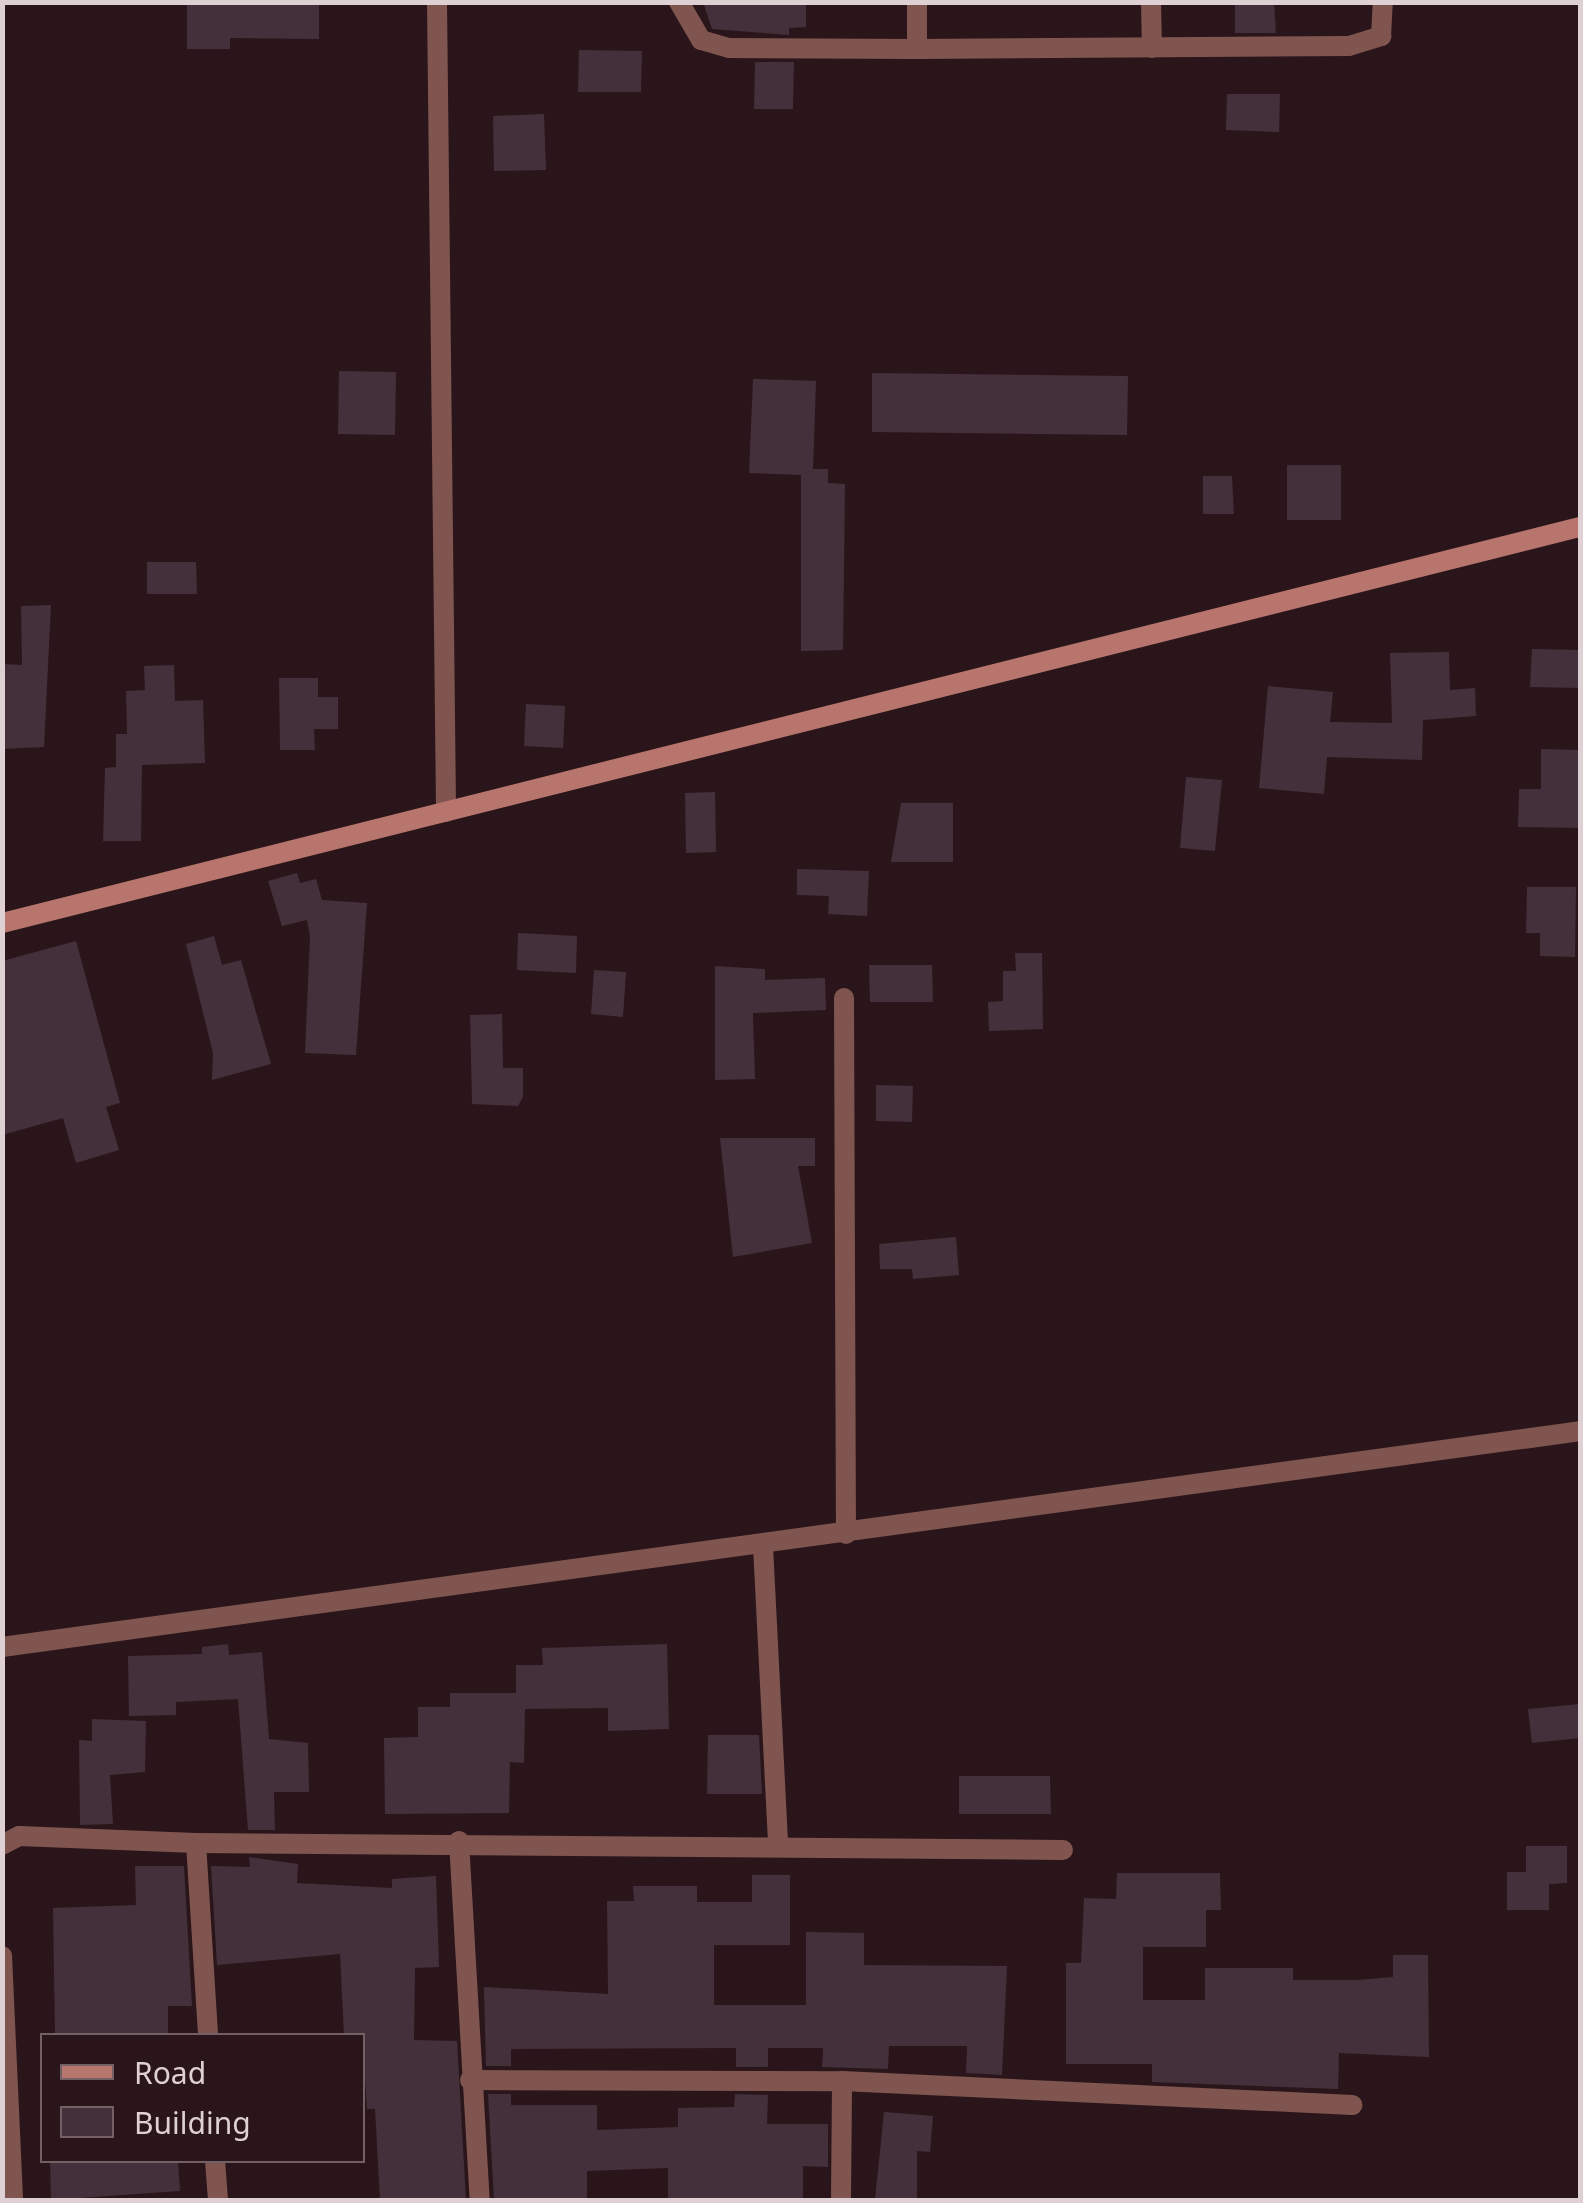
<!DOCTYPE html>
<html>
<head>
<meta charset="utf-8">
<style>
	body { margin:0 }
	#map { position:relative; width:1583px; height:2203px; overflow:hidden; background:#2a161a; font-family:"Noto Sans",sans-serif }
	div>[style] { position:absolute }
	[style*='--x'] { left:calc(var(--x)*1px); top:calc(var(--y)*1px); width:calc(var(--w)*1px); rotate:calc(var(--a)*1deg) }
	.building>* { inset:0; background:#43303a }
	.street>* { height:20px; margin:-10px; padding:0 10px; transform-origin:10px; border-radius:10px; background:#805550 }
	.secondary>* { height:20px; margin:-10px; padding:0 10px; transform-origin:10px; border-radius:10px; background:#b8756d }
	span { translate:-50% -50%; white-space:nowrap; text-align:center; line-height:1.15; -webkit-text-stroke:8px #2a161a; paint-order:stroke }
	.frame { position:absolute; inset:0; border:5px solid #dfd0d3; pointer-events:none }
	.legend { position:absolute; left:40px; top:2033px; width:325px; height:130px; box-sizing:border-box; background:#2a161a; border:2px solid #726064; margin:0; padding:12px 18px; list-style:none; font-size:30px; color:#dfd0d3 }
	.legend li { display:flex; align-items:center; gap:20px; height:50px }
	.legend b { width:50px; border:2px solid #726064 }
</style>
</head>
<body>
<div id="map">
	<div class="building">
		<i style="clip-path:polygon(319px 2px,319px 39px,230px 38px,230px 49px,187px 49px,187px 5px)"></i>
		<i style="clip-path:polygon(703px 2px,806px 2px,806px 27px,789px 28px,789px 35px,712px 29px)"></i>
		<i style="clip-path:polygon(1235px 2px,1274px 2px,1276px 33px,1235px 33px)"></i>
		<i style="clip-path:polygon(579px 50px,642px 51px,641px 92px,578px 92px)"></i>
		<i style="clip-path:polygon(755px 62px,794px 62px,793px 109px,754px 109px)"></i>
		<i style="clip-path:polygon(1227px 94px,1280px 94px,1279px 132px,1226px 130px)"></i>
		<i style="clip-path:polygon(544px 114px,546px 170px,494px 171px,493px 116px)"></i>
		<i style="clip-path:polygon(339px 371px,396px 372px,395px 435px,338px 434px)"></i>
		<i style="clip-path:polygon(872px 373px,1128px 376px,1127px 435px,872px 432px)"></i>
		<i style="clip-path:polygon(753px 379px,816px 381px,813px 469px,828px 469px,828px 483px,845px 484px,843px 650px,801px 651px,801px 475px,749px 473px)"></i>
		<i style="clip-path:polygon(1287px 465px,1341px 465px,1341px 520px,1287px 520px)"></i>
		<i style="clip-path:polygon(1203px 476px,1232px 476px,1234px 514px,1203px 514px)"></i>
		<i style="clip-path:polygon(147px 562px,196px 562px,197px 594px,147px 594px)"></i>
		<i style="clip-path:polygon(51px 605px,44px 747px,2px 749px,2px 664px,22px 665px,21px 606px)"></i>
		<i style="clip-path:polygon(1532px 649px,1580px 650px,1580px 688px,1530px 687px)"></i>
		<i style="clip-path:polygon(1449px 652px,1450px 690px,1475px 688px,1476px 716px,1423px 720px,1422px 760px,1327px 757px,1324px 794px,1259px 788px,1268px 686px,1333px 692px,1330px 722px,1392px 723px,1390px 653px)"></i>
		<i style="clip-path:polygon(174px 665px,175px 701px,203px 700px,205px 763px,142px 765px,141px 841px,103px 841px,105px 768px,116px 767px,116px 734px,127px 734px,126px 691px,145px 690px,144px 666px)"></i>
		<i style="clip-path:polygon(279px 678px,318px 678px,318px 697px,338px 697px,338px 729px,314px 729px,315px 750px,280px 750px)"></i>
		<i style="clip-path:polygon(526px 704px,565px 706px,563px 748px,524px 746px)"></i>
		<i style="clip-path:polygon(1541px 749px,1580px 750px,1580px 828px,1518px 827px,1519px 789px,1541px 789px)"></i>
		<i style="clip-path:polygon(1186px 777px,1222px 780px,1215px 851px,1180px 848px)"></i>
		<i style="clip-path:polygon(715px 792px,716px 852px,686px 853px,685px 793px)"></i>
		<i style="clip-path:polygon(901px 803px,953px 803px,953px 862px,891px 862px)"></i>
		<i style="clip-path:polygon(797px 869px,869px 871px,867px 916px,828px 914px,829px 896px,797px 895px)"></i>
		<i style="clip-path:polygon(297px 873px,300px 883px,316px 879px,322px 900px,367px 903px,356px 1055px,305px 1053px,310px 936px,307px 920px,282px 926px,268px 881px)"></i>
		<i style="clip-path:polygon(1527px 887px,1576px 887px,1575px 957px,1540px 956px,1540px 933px,1526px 933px)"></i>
		<i style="clip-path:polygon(518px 933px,577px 936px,576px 973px,517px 970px)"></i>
		<i style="clip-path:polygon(214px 936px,222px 965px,241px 960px,271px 1064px,212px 1080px,213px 1053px,186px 944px)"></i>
		<i style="clip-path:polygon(76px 941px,120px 1103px,106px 1107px,119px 1150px,76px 1163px,63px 1118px,2px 1135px,2px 961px)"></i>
		<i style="clip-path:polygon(1015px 953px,1042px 953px,1043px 1029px,989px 1031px,988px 1002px,1003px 1001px,1003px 971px,1016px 971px)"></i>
		<i style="clip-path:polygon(869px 965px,932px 965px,933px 1002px,870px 1002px)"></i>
		<i style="clip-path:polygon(715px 966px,765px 969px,765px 980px,825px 978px,826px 1010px,753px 1013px,755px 1079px,715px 1080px)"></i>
		<i style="clip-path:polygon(594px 970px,626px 972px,623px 1017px,591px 1014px)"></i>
		<i style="clip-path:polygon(502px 1014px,503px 1068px,523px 1068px,523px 1097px,518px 1106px,472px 1104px,470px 1015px)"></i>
		<i style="clip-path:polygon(876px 1085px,913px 1086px,912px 1122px,876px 1121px)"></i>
		<i style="clip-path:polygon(720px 1138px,815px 1138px,815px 1166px,798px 1166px,812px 1243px,733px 1257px)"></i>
		<i style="clip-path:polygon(956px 1237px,959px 1275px,913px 1279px,912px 1269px,880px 1269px,879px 1244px)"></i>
		<i style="clip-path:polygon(228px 1644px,229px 1655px,262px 1652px,269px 1739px,308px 1743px,309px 1792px,274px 1792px,275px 1830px,248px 1830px,238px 1699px,176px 1702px,176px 1715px,129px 1716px,128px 1656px,202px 1654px,202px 1647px)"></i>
		<i style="clip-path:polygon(667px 1644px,669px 1729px,608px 1731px,608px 1708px,525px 1709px,524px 1763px,510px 1762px,509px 1813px,385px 1814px,384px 1738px,418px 1737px,418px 1707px,450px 1707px,450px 1693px,516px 1693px,516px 1665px,543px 1665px,542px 1648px)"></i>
		<i style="clip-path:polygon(1580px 1704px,1580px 1738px,1532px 1743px,1528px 1709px)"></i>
		<i style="clip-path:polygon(92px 1719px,146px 1721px,145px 1772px,110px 1775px,113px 1824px,80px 1825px,79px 1740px,92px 1741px)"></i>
		<i style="clip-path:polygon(708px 1735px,759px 1735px,762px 1794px,707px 1794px)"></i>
		<i style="clip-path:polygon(959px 1776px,1050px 1776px,1051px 1814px,959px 1814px)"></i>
		<i style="clip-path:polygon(1526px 1846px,1567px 1846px,1567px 1883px,1549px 1884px,1549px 1910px,1507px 1910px,1507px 1872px,1526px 1872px)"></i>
		<i style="clip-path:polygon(249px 1857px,298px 1864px,297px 1883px,392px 1888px,392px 1879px,436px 1876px,439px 1967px,415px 1968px,414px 2040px,457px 2041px,466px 2200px,380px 2200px,375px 2109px,367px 2109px,362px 2036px,344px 2036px,340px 1954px,217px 1965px,211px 1866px,250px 1867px)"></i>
		<i style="clip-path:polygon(135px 1866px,184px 1866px,192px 2006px,168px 2006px,168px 2036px,55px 2036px,53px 1908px,136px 1905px)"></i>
		<i style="clip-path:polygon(1117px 1873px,1220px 1873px,1221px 1910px,1206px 1910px,1206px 1947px,1143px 1947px,1143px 2000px,1205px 2000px,1205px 1968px,1293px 1968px,1293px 1980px,1358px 1980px,1393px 1977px,1393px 1955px,1428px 1955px,1429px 2057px,1339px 2053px,1338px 2089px,1152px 2082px,1152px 2064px,1066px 2064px,1066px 1963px,1081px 1963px,1084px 1898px,1116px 1899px)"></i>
		<i style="clip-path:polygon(752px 1875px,790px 1875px,790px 1945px,714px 1945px,714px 2005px,806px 2005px,806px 1932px,864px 1933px,864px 1965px,1007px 1966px,1002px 2075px,966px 2073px,967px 2046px,889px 2046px,888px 2069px,822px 2067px,823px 2048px,768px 2048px,768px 2067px,736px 2067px,736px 2048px,511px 2049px,511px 2066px,486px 2066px,484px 1987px,608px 1994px,607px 1901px,634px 1901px,633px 1886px,697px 1886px,697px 1902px,752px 1902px)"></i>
		<i style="clip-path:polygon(488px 2094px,511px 2094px,511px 2105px,597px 2105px,597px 2130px,678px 2127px,678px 2108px,734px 2107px,735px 2094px,768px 2095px,767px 2124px,828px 2124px,828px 2167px,803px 2166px,803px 2200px,668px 2200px,668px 2168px,587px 2171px,587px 2200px,494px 2200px)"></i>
		<i style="clip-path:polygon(884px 2112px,933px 2116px,930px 2152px,917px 2151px,917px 2200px,875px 2200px)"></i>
		<i style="clip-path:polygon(50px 2160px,178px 2160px,180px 2191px,51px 2200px)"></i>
	</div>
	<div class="street">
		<i style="--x:437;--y:2;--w:810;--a:89.36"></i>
		<i style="--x:679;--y:2;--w:44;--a:59.9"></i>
		<i style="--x:701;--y:40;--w:29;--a:16"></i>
		<i style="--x:729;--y:48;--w:188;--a:0.3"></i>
		<i style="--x:917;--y:49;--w:432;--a:-0.4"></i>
		<i style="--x:1349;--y:46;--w:34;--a:-17"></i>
		<i style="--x:1381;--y:36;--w:34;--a:-87"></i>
		<i style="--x:917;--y:2;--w:47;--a:90"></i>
		<i style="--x:1151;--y:2;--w:46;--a:88.8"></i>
		<i style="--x:844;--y:998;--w:536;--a:89.79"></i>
		<i style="--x:763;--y:1546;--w:298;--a:87.1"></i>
		<i style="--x:2;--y:1647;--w:1593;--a:-7.79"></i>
		<i style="--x:459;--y:1841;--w:360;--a:86.7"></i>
		<i style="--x:196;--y:1843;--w:867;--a:0.46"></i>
		<i style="--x:2;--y:1845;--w:19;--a:-28"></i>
		<i style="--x:19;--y:1836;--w:177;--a:2.3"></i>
		<i style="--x:196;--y:1843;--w:193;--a:86.4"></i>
		<i style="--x:2;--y:1956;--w:244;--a:87.4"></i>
		<i style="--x:470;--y:2080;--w:372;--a:0.2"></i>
		<i style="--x:842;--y:2081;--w:511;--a:2.69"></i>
		<i style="--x:215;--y:2160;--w:40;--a:85.7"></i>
		<i style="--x:841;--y:2200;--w:119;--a:-89.5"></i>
	</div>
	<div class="secondary">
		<i style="--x:2;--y:923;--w:1627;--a:-14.09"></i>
	</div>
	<div class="frame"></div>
	<ul class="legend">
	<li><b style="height:12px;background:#b8756d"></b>Road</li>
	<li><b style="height:28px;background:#43303a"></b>Building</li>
	</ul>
</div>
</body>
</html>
